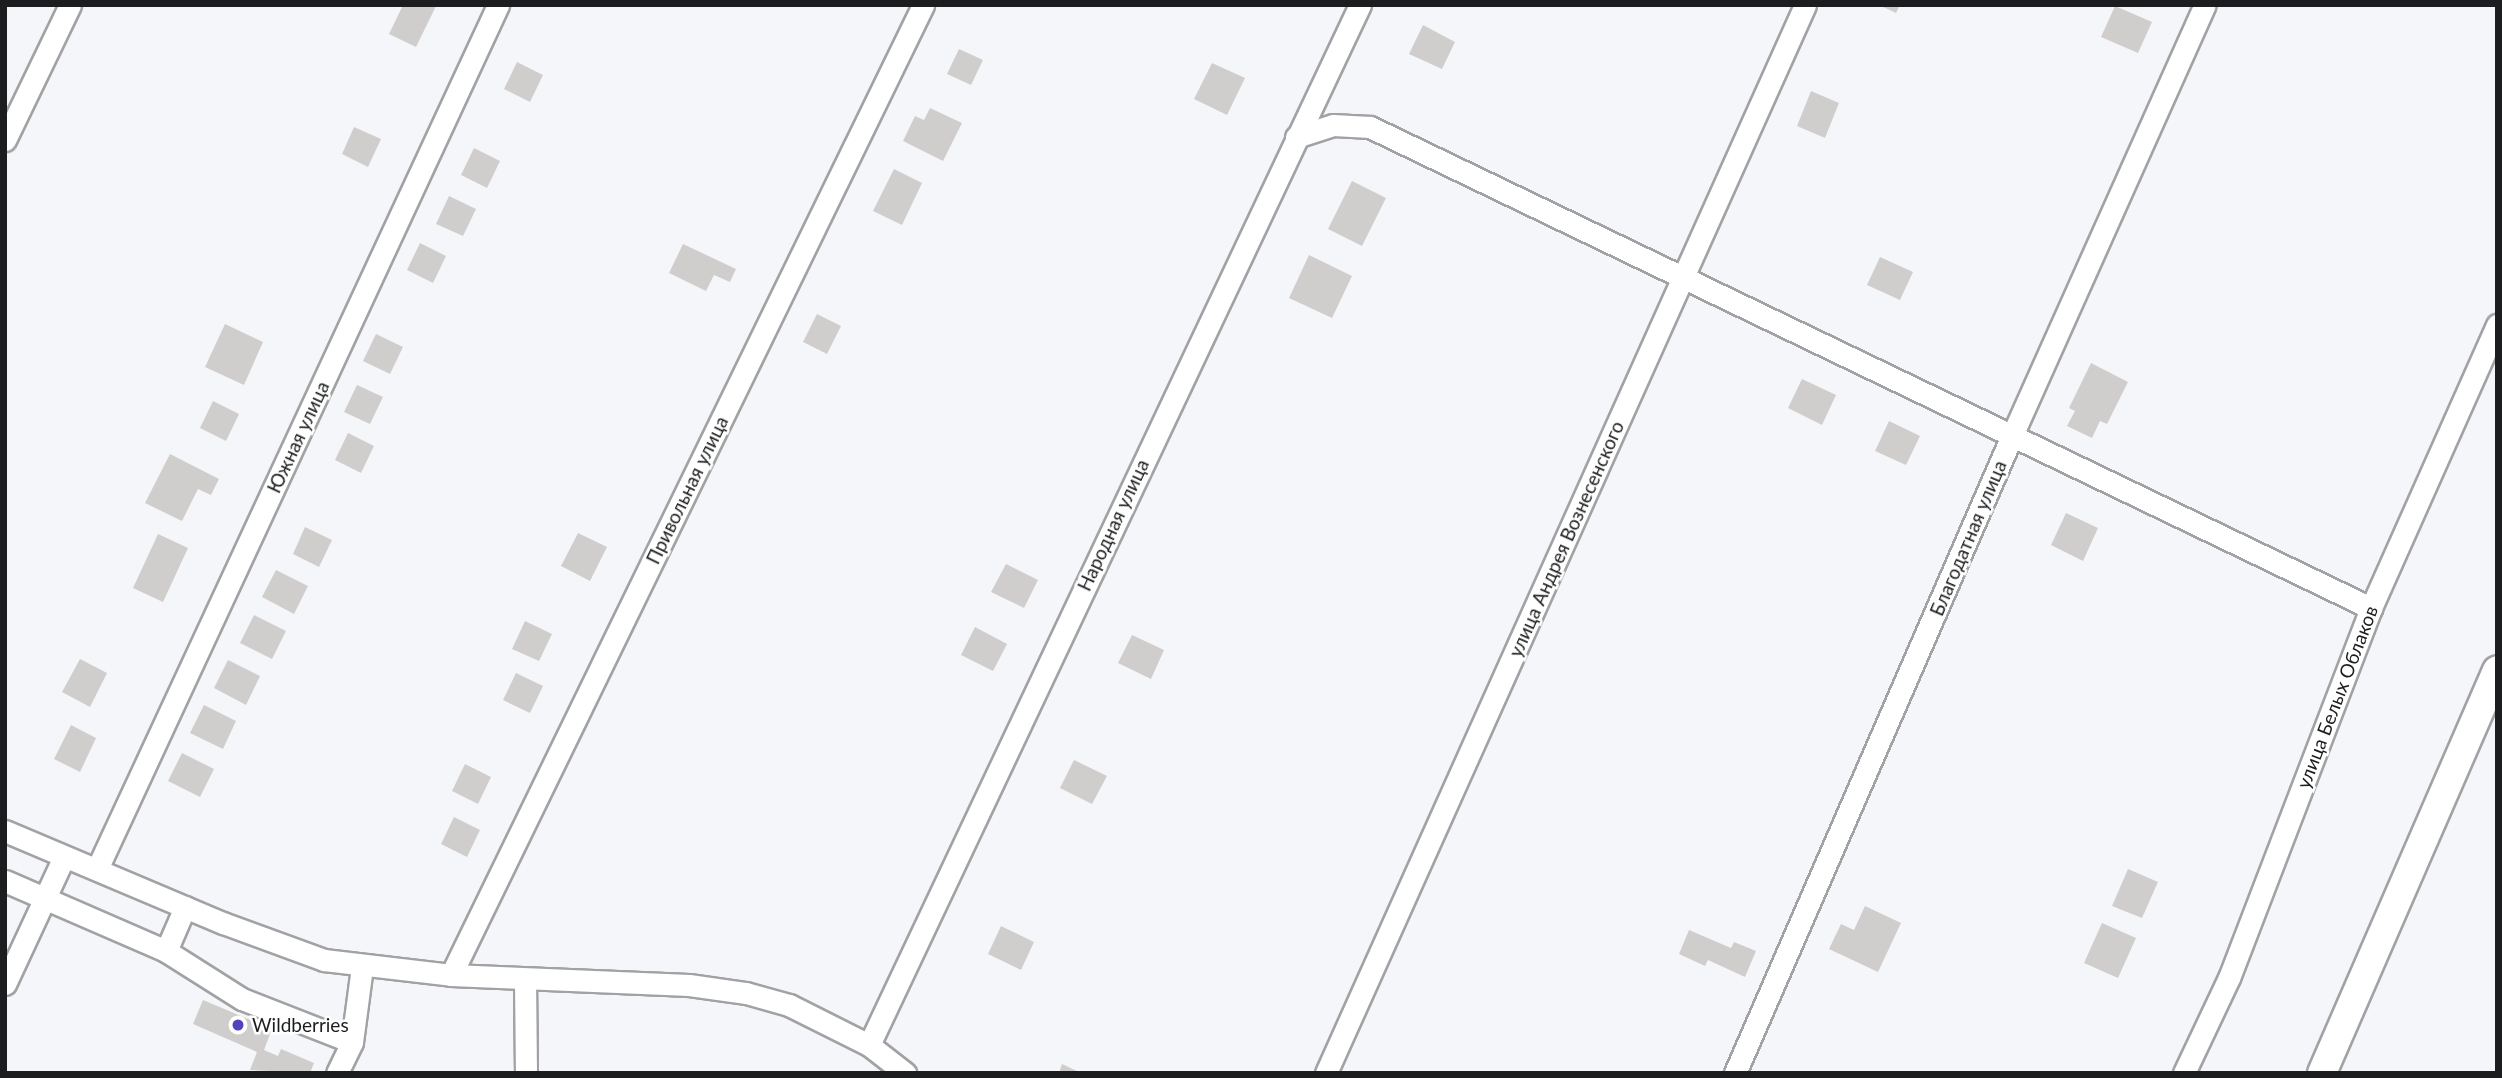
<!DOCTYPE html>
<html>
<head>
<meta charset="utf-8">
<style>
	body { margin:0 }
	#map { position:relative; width:2502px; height:1078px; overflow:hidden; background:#f5f6f9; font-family:Lato,sans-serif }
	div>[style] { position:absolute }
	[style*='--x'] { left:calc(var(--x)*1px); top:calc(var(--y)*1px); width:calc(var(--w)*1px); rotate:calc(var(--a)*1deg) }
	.building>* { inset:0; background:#d0cecc }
	.roads { filter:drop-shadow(2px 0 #a1a2a4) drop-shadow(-2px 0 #a1a2a4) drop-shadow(0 2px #a1a2a4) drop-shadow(0 -2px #a1a2a4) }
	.street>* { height:21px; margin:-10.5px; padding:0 10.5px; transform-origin:10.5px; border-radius:10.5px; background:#fff }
	.secondary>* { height:28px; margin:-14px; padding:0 14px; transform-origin:14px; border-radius:14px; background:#fff }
	.dots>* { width:19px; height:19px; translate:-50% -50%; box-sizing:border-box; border:4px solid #fff; border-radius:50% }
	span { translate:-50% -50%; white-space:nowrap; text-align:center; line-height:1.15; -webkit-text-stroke:5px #fff; paint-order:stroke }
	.street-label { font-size:19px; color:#1c1d1e }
	.poi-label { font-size:19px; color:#1c1d1e }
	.left { translate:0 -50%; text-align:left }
	.frame { position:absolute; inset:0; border:7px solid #1c1d1e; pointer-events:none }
</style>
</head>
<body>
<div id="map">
	<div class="building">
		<i style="clip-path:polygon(403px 5px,436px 6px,416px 47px,389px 34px)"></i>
		<i style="clip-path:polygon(1879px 5px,1900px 5px,1896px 13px)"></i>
		<i style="clip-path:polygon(2115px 6px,2152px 22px,2138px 53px,2101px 37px)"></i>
		<i style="clip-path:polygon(1423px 25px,1455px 42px,1442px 69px,1409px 54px)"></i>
		<i style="clip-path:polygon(959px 49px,983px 60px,971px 85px,947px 74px)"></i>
		<i style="clip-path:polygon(517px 62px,543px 75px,530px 102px,504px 89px)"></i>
		<i style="clip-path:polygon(1212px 63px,1245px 78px,1227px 115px,1194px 99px)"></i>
		<i style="clip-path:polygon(1811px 91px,1839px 103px,1825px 138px,1797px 126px)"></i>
		<i style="clip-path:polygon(930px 108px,962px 123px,943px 161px,903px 141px,915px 116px,924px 120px)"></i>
		<i style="clip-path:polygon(354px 127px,381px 139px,368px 167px,342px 154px)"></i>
		<i style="clip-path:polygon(474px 148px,500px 161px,487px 188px,461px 175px)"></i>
		<i style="clip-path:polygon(894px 169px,922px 183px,902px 225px,873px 211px)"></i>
		<i style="clip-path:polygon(1352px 181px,1386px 198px,1362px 246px,1328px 229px)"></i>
		<i style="clip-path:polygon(449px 196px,476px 209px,463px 236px,436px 224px)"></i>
		<i style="clip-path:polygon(420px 243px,446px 256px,433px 283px,407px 270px)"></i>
		<i style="clip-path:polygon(683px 244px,736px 269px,730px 282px,714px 275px,706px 291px,669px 273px)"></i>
		<i style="clip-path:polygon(1309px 255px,1352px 276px,1332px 318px,1289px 298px)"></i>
		<i style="clip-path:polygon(1880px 257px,1913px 272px,1900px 300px,1867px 285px)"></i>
		<i style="clip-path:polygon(817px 314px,841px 326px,827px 354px,803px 342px)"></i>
		<i style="clip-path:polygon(225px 324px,263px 342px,244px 385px,205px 367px)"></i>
		<i style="clip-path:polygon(376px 334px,403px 347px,390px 374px,363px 361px)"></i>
		<i style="clip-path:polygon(2091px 363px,2128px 382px,2107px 424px,2100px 421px,2092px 438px,2067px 426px,2075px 411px,2069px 408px)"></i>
		<i style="clip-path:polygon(1802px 379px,1836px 395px,1822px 425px,1788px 408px)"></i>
		<i style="clip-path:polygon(357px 385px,383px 397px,370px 424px,344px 412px)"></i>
		<i style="clip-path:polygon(213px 401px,239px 414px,226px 441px,200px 428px)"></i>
		<i style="clip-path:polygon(1889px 421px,1920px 436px,1906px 465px,1875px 451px)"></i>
		<i style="clip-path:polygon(348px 433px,374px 446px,361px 473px,335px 460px)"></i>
		<i style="clip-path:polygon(170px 454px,219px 479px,211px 495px,198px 489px,182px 521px,145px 503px)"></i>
		<i style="clip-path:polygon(2066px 513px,2098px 528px,2083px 561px,2051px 545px)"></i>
		<i style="clip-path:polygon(305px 527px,332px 540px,319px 567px,293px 554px)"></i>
		<i style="clip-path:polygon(578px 533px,607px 547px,590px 581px,561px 566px)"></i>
		<i style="clip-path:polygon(158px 534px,188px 548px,163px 602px,133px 588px)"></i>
		<i style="clip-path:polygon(1006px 564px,1038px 580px,1024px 608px,991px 592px)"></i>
		<i style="clip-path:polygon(276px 570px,308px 586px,294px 614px,262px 597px)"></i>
		<i style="clip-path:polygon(254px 615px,286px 631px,272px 659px,240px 643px)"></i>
		<i style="clip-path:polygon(525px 621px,552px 634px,539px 661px,512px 649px)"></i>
		<i style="clip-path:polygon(975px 627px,1007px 644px,993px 671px,961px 655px)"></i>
		<i style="clip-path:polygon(1132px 635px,1164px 650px,1151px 679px,1118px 663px)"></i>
		<i style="clip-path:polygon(80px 659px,107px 673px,90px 707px,62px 692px)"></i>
		<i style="clip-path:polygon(228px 660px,260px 676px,246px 705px,214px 688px)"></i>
		<i style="clip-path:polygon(516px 673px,543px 686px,530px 713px,503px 700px)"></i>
		<i style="clip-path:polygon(204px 705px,236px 721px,223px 749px,190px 733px)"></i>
		<i style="clip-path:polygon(71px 725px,96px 738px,80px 772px,54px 759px)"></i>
		<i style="clip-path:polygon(182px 753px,214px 769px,200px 797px,168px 781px)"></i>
		<i style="clip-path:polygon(1074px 760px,1107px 776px,1092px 804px,1060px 788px)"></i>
		<i style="clip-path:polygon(465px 764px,491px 777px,478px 804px,452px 791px)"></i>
		<i style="clip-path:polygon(454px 817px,480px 830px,467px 857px,441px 844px)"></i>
		<i style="clip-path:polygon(2128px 869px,2158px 882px,2142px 918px,2112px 906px)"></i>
		<i style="clip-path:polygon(1865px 906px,1901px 923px,1878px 972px,1829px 949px,1841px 924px,1854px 930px)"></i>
		<i style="clip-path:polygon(2102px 923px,2136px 938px,2118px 978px,2084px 963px)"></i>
		<i style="clip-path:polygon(1001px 926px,1034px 942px,1021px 970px,988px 954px)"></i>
		<i style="clip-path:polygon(1689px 930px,1731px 948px,1734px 942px,1756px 951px,1745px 977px,1708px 960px,1705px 966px,1679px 954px)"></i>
		<i style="clip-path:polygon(203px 1000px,272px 1029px,264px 1050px,278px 1056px,281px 1049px,314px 1063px,310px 1073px,250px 1070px,257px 1052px,193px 1024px)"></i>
		<i style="clip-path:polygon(1062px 1064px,1081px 1073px,1059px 1073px)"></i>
	</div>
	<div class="roads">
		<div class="street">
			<i style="--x:1296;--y:137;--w:39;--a:-18"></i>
			<i style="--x:1333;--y:125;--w:37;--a:3"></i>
			<i style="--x:1370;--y:127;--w:1111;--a:25.67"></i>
			<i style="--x:5;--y:140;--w:150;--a:-64.3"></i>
			<i style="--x:5;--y:831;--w:237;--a:22.9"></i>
			<i style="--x:223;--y:923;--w:108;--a:20.1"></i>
			<i style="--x:324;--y:960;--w:128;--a:6.7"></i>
			<i style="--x:451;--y:975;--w:238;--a:2.4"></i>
			<i style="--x:689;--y:985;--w:58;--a:8"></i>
			<i style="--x:746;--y:993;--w:45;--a:15.6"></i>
			<i style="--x:789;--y:1005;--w:89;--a:26.6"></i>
			<i style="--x:869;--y:1045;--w:46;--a:37.9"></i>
			<i style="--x:97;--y:869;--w:953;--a:-65.1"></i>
			<i style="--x:5;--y:881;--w:176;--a:23.5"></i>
			<i style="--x:166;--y:951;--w:90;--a:32.3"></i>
			<i style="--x:242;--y:999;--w:118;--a:21.4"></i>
			<i style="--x:166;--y:951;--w:48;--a:-66.6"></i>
			<i style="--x:451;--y:975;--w:1079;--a:-64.05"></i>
			<i style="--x:525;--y:979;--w:94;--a:89.4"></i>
			<i style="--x:5;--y:984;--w:140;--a:-65.1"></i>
			<i style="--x:869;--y:1045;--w:1150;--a:-64.73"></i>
			<i style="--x:337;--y:1073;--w:34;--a:-64"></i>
			<i style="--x:352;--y:1042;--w:76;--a:-82.4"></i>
			<i style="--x:1326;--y:1073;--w:1170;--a:-65.84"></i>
			<i style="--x:1735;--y:1073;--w:692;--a:-66.51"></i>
			<i style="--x:2011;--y:438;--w:474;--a:-65.9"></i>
			<i style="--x:2184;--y:1073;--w:105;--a:-64.7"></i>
			<i style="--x:2229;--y:978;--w:396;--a:-69"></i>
			<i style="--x:2371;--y:608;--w:310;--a:-66"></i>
		</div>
		<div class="secondary">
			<i style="--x:2322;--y:1073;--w:439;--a:-66.5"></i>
		</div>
	</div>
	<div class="dots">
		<i style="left:238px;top:1025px;background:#5143bb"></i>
	</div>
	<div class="street-label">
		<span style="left:298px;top:437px;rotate:-65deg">Южная улица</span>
		<span style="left:687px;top:490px;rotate:-64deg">Привольная улица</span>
		<span style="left:1113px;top:525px;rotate:-65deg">Народная улица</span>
		<span style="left:1968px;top:538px;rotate:-67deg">Благодатная улица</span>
		<span style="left:1566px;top:539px;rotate:-66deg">улица Андрея Вознесенского</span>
		<span style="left:2337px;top:697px;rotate:-69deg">улица Белых Облаков</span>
	</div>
	<div class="poi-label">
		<span class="left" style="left:252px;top:1025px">Wildberries</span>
	</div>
	<div class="frame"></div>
</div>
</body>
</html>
